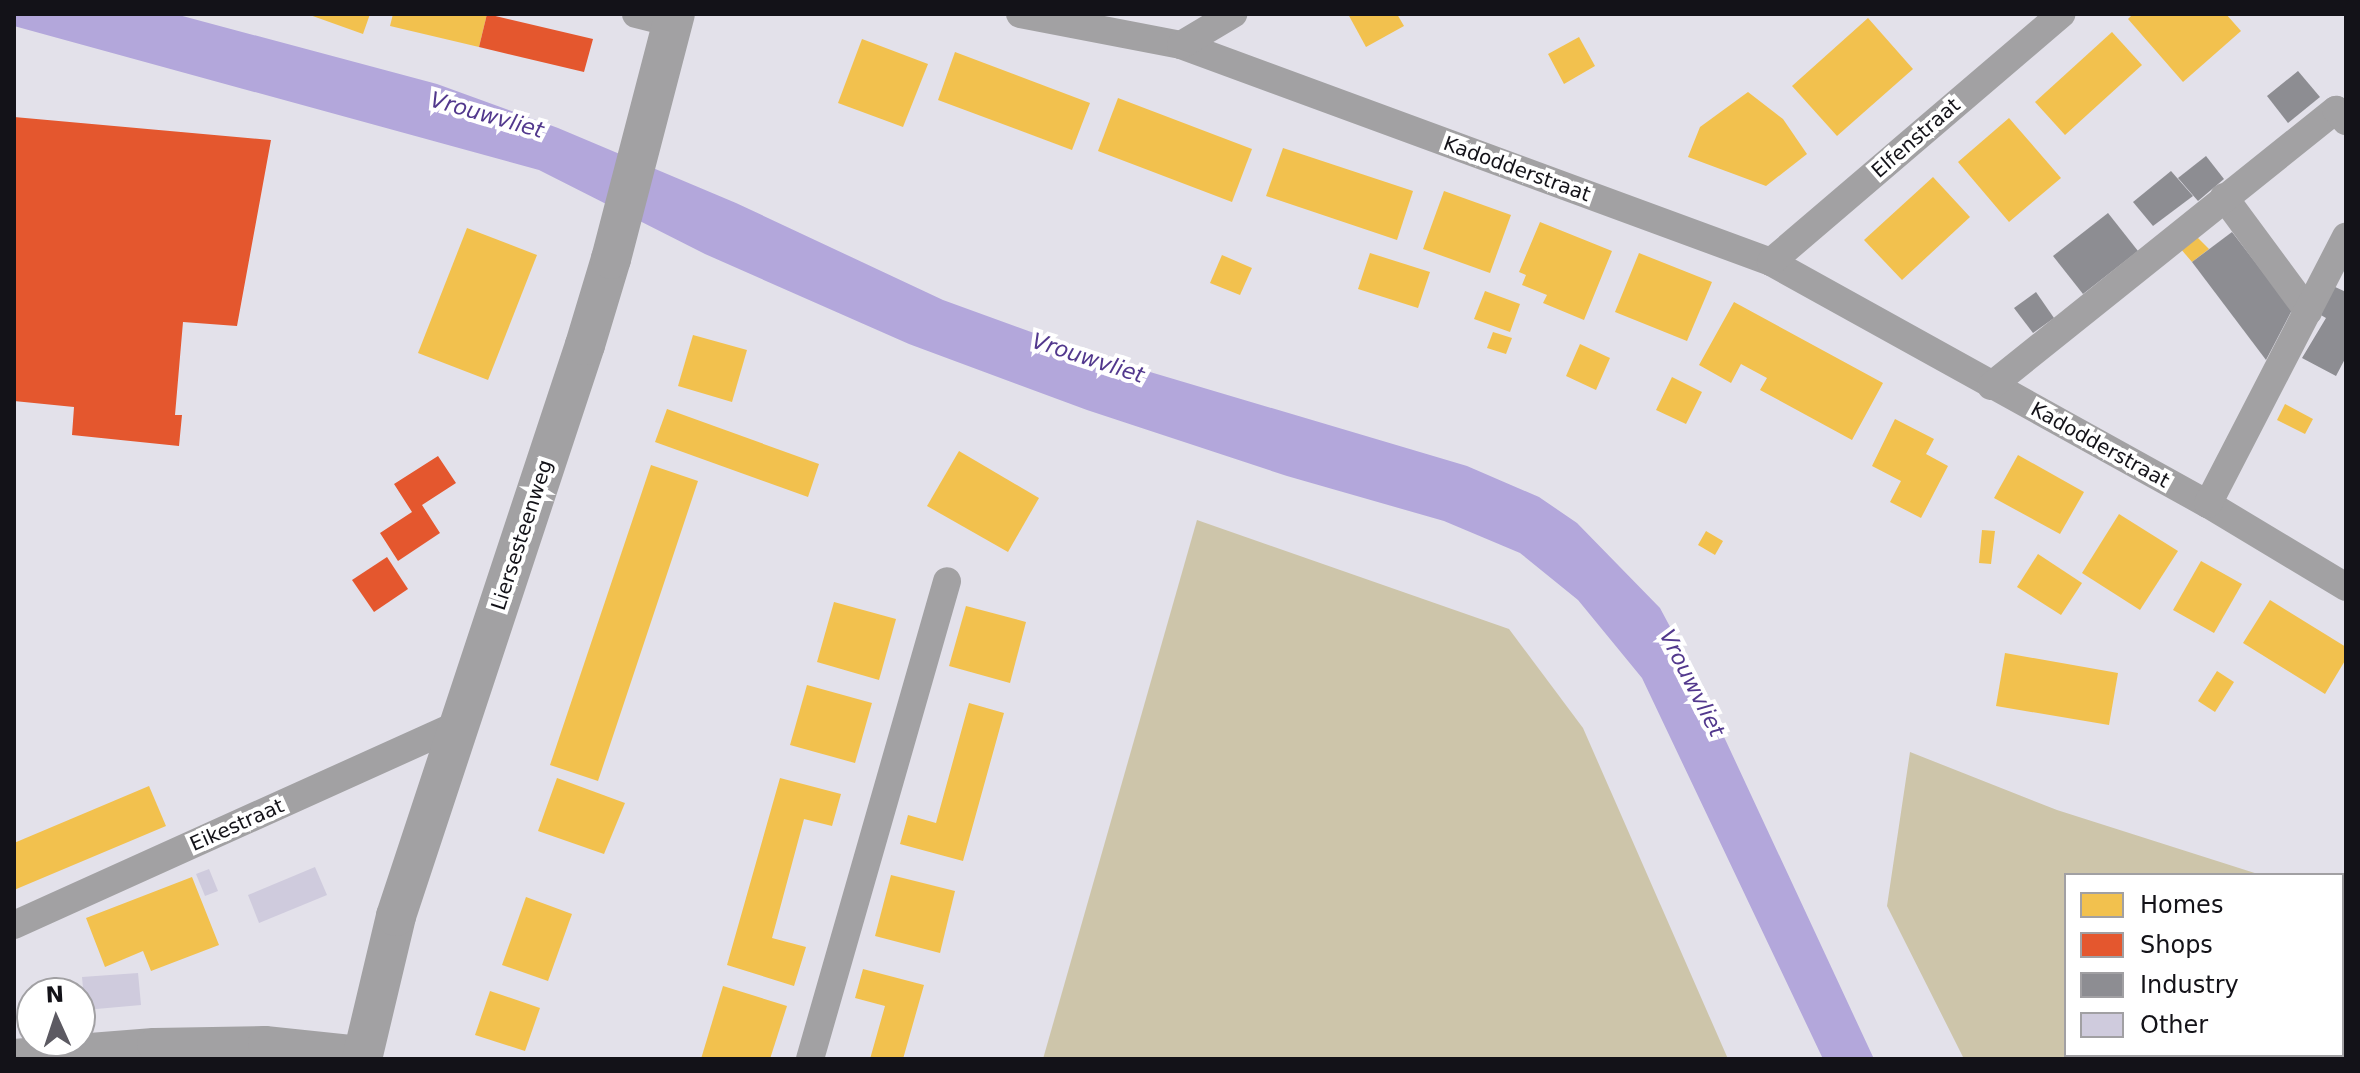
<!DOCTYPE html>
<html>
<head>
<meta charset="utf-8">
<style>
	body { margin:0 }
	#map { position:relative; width:2360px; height:1073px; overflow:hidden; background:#e3e1ea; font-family:"DejaVu Sans",sans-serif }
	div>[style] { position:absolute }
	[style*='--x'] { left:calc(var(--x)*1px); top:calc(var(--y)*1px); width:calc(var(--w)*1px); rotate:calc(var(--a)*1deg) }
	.green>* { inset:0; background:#cdc5aa }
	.water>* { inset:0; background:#b3a7db }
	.homes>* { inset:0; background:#f2c14e }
	.shops>* { inset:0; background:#e4572e }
	.industry>* { inset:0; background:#8d8d92 }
	.building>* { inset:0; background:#cfcbdd }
	.minor>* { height:28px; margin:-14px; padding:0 14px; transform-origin:14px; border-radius:14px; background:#a2a1a3 }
	.tertiary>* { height:34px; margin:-17px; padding:0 17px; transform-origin:17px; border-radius:17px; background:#a2a1a3 }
	.secondary>* { height:40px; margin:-20px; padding:0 20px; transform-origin:20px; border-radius:20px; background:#a2a1a3 }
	span { translate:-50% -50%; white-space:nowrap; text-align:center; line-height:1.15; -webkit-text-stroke:8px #fff; paint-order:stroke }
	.street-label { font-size:20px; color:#131218 }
	.water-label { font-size:22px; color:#52388d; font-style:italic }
	.frame { position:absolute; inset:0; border:16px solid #131218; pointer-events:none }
	.legend { position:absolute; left:2064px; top:873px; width:280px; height:184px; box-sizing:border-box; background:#fff; border:2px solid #a1a0a3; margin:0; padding:10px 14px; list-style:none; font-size:24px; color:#131218 }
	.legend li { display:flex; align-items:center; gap:16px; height:40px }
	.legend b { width:40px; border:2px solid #a1a0a3 }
	.north { position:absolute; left:16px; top:977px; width:80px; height:80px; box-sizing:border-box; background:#fff; border:2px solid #a1a0a3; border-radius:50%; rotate:357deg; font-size:22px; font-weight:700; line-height:32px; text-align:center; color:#131218 }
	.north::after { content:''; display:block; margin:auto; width:28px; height:36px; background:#5c5a62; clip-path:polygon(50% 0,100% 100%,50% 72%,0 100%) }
</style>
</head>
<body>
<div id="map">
	<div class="green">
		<i style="clip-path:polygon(1197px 520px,1509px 629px,1583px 728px,1728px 1059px,1043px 1059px)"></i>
		<i style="clip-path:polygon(1910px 752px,2057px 810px,2261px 875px,2066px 875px,2066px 1055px,2342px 1055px,2342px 901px,2346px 902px,2346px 1059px,1964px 1059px,1887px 906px)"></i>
	</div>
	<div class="water">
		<i style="clip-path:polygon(14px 14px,175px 14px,437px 84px,558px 128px,736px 203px,943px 300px,1103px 358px,1467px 466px,1539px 497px,1577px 523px,1660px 608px,1691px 666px,1874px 1059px,1823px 1059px,1642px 678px,1578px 600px,1520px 553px,1444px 521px,1287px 476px,1087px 410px,909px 344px,705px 254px,539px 170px,14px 26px)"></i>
	</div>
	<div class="homes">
		<i style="clip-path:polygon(307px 14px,370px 14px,363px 34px)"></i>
		<i style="clip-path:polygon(393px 14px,487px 14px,479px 47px,390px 26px)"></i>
		<i style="clip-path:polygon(1348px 14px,1397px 14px,1404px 26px,1366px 47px)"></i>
		<i style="clip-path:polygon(2133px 14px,2226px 14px,2241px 31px,2183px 82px,2128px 19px)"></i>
		<i style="clip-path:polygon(1868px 18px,1913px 69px,1837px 136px,1792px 86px)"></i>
		<i style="clip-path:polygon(2112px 32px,2142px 65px,2065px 135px,2035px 102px)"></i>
		<i style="clip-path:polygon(1579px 37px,1595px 66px,1564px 84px,1548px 54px)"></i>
		<i style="clip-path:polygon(862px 39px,928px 64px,903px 127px,838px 103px)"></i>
		<i style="clip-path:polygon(955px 52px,1090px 103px,1072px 150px,938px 100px)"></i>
		<i style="clip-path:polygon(1748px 92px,1783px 119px,1807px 154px,1766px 186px,1688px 157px,1700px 127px)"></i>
		<i style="clip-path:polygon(1118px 98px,1252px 149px,1232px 202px,1098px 151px)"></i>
		<i style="clip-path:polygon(2009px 118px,2061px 178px,2009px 222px,1958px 162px)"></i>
		<i style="clip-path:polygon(1283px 148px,1413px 191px,1397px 240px,1266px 196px)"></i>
		<i style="clip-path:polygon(1933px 177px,1970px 217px,1902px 280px,1864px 240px)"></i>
		<i style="clip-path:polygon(1444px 191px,1511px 215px,1490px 273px,1423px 249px)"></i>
		<i style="clip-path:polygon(1540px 222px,1612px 251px,1584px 320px,1543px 303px,1547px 295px,1522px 285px,1526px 275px,1519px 272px)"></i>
		<i style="clip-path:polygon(467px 228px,537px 255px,488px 380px,418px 353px)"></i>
		<i style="clip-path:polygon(2196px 236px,2209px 249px,2192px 262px,2180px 248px)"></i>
		<i style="clip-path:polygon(1370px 253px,1430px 272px,1418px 308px,1358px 289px)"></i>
		<i style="clip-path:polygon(1639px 253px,1712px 282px,1687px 341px,1615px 312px)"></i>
		<i style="clip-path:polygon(1222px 255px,1252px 268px,1240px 295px,1210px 283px)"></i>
		<i style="clip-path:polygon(1485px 291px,1520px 304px,1510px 332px,1474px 319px)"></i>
		<i style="clip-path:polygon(1734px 302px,1883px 383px,1852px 440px,1760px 390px,1767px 378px,1741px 364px,1731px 383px,1699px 365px)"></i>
		<i style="clip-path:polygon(1493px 332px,1512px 338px,1506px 354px,1487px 348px)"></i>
		<i style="clip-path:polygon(693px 335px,747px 350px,732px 402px,678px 386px)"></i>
		<i style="clip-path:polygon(1580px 344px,1610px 358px,1596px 390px,1566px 376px)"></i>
		<i style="clip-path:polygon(1672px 377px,1702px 392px,1686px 424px,1656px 410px)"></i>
		<i style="clip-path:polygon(2285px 404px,2313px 419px,2305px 434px,2277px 420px)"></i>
		<i style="clip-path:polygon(667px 409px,819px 464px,808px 497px,655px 442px)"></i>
		<i style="clip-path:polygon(1895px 419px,1934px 439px,1926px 454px,1948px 466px,1921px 518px,1890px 502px,1901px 481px,1872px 466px)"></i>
		<i style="clip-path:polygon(959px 451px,1039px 498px,1008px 552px,927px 506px)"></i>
		<i style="clip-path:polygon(2018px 455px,2084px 492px,2060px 534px,1994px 498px)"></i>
		<i style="clip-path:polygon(651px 465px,698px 481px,598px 781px,550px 765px)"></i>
		<i style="clip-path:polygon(2119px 514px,2178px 551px,2140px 610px,2082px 573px)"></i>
		<i style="clip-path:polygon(1982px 530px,1995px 531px,1991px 564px,1979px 563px)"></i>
		<i style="clip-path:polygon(1706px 531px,1723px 541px,1715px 555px,1698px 545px)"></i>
		<i style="clip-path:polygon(2038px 554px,2082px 583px,2061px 615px,2017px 587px)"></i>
		<i style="clip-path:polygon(2201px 561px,2242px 584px,2214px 633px,2173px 610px)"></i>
		<i style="clip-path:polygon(2270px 600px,2346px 647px,2346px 659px,2325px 694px,2243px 643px)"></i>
		<i style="clip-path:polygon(834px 602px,896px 619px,879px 680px,817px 662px)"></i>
		<i style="clip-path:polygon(966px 606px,1026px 622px,1010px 683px,949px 666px)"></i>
		<i style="clip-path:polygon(2005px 653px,2118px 673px,2109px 725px,1996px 706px)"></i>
		<i style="clip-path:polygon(2217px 671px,2234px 682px,2215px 712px,2198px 701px)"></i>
		<i style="clip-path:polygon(807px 685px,872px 703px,855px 763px,790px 745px)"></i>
		<i style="clip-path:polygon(969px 703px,1004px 713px,963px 861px,900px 844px,908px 815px,936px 823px)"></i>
		<i style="clip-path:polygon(557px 778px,625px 803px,604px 854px,538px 831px)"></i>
		<i style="clip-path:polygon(780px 778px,841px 794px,832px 826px,804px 819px,772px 938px,806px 947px,794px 986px,727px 965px)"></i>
		<i style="clip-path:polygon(149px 786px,166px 826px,14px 890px,14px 843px)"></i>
		<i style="clip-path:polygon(891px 875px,955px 891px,940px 953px,875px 936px)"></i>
		<i style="clip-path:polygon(192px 877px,219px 945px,151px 971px,143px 951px,105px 967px,86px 918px)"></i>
		<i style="clip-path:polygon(526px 897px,572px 914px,548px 981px,502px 965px)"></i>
		<i style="clip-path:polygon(863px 969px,924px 985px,903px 1059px,870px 1059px,885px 1006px,855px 998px)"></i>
		<i style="clip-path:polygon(723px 986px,787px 1006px,770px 1059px,701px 1059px)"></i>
		<i style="clip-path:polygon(490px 991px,540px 1008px,525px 1051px,475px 1035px)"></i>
	</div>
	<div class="shops">
		<i style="clip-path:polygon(487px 14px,593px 39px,584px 72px,479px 47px)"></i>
		<i style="clip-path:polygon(14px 117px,271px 140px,237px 326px,183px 322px,175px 415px,182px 415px,179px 446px,72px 435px,74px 407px,14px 401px)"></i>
		<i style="clip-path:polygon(438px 456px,456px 483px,422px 505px,440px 533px,398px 561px,380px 533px,412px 512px,394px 484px)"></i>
		<i style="clip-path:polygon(387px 557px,408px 589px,374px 612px,352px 580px)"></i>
	</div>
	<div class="industry">
		<i style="clip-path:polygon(2298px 71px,2320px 97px,2288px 123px,2267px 96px)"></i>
		<i style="clip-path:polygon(2206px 156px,2224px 179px,2198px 201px,2178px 178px)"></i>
		<i style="clip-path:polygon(2171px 171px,2193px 196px,2153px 226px,2133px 202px)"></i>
		<i style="clip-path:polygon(2108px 213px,2138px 251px,2083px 294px,2053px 256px)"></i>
		<i style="clip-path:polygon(2232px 232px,2292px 310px,2266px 360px,2192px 262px)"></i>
		<i style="clip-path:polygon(2333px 286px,2346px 292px,2346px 357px,2336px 376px,2302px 358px,2326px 318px,2319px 314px)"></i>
		<i style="clip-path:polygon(2036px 292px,2054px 318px,2033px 333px,2014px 308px)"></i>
	</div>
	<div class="building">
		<i style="clip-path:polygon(315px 867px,327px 895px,259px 923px,248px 895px)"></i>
		<i style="clip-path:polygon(209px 869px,218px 891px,205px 896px,196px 874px)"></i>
		<i style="clip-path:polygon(138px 973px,141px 1005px,85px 1010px,82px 977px)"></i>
	</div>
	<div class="minor">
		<i style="--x:636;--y:14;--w:38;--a:14"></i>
		<i style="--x:1020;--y:14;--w:164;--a:10.9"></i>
		<i style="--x:1181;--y:45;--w:629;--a:20.19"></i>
		<i style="--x:1771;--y:262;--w:500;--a:29"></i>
		<i style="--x:2208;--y:504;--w:161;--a:31"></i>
		<i style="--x:1181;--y:45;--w:61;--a:-30.8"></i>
		<i style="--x:2224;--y:197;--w:142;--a:53.6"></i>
		<i style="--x:1771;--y:262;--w:382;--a:-40.5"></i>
		<i style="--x:1991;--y:386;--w:442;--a:-38.7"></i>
		<i style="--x:2336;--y:110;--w:15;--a:48"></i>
		<i style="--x:2208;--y:504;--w:301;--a:-62.7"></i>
		<i style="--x:14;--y:925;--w:489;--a:-24.3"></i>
		<i style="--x:810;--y:1059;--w:497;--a:-74"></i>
	</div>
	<div class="tertiary">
		<i style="--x:14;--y:1056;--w:140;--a:-4.5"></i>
		<i style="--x:154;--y:1045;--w:111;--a:-1"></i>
		<i style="--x:265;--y:1043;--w:98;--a:5.9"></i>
	</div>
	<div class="secondary">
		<i style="--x:362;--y:1059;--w:147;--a:-76.6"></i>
		<i style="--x:396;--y:916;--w:601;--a:-71.69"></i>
		<i style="--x:585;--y:345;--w:90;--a:-73.2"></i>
		<i style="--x:611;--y:259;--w:253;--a:-75.4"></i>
	</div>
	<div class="street-label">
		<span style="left:1916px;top:138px;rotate:-41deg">Elfenstraat</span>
		<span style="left:1517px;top:169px;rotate:20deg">Kadodderstraat</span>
		<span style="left:2100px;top:445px;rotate:29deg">Kadodderstraat</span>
		<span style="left:522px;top:535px;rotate:-72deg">Liersesteenweg</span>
		<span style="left:237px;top:825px;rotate:-24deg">Eikestraat</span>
	</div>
	<div class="water-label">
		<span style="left:487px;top:115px;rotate:16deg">Vrouwvliet</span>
		<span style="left:1088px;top:358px;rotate:18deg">Vrouwvliet</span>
		<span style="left:1692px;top:683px;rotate:63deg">Vrouwvliet</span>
	</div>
	<div class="frame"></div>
	<ul class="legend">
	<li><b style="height:22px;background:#f2c14e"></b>Homes</li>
	<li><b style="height:22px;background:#e4572e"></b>Shops</li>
	<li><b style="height:22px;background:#8d8d92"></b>Industry</li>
	<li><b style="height:22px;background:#cfcbdd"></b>Other</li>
	</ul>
	<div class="north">N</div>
</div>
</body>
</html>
